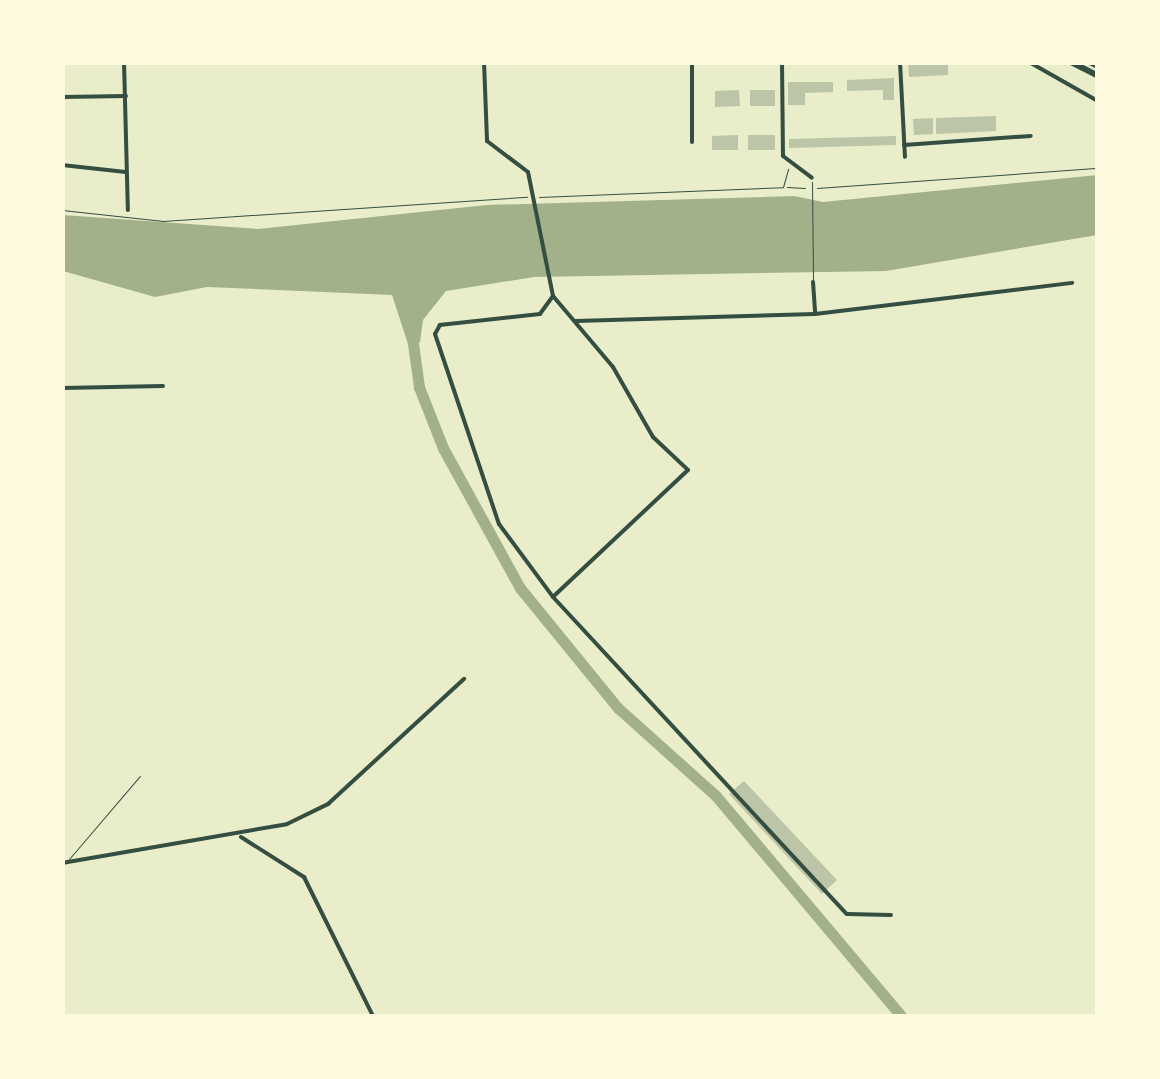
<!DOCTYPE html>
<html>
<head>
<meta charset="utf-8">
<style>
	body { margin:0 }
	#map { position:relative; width:1160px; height:1079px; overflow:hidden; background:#e9edc9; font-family:"PT Sans",sans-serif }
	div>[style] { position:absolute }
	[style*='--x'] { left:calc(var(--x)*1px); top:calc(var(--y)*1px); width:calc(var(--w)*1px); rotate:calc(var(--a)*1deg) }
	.water>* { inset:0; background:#a3b18a }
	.river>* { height:11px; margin:-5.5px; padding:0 5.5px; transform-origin:5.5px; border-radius:5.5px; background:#a3b18a }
	.building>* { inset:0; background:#bcc5a7 }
	.path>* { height:1px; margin:-0.5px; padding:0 0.5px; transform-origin:0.5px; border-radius:0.5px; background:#344e41 }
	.service>* { height:1px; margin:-0.5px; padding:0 0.5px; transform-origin:0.5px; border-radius:0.5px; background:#344e41 }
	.minor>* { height:4px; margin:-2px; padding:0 2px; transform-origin:2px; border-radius:2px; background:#344e41 }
	.tertiary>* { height:4px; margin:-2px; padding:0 2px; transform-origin:2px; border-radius:2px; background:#344e41 }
	.motorway>* { height:6px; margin:-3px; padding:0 3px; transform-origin:3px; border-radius:3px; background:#344e41 }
	span { translate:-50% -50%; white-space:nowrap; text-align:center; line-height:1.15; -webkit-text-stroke:8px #fefae0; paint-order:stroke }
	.frame { position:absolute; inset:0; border:65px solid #fefae0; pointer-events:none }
</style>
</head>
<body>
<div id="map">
	<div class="water">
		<i style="clip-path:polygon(1098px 175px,1097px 235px,886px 271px,534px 277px,446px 291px,423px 320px,420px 342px,408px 344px,392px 295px,207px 287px,155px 297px,63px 271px,62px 215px,258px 229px,487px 205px,794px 196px,823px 202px)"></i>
	</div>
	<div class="river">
		<i style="--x:411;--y:329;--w:59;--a:82.1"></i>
		<i style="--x:419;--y:387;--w:66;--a:68.5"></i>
		<i style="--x:443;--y:448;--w:160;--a:61.2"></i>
		<i style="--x:520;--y:588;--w:155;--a:50.8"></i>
		<i style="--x:618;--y:708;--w:132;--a:41.9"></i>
		<i style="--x:716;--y:796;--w:287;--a:49.9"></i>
	</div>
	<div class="building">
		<i style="clip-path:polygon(908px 62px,948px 62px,948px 75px,909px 77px)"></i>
		<i style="clip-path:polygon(894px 78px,894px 100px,883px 100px,883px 90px,847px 91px,847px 80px)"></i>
		<i style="clip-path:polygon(788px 82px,833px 82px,833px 92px,805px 93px,805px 105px,788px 105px)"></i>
		<i style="clip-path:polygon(739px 90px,740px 106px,715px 107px,715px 91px)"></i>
		<i style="clip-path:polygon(750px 90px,775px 90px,775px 106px,750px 106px)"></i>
		<i style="clip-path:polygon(996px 116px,996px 131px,936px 134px,936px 118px)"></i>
		<i style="clip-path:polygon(933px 118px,933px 134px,914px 135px,913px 119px)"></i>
		<i style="clip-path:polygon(738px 135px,738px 150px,712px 150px,712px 136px)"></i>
		<i style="clip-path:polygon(748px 135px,775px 135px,775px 150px,748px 150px)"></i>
		<i style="clip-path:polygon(896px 136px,896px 145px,789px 148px,789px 139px)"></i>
		<i style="clip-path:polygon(744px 781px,837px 880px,822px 894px,729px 794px)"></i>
	</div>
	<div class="path">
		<i style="--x:787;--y:187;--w:18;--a:3"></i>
		<i style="--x:817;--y:188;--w:282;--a:-4.1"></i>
		<i style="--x:539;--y:197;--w:244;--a:-2.3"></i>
		<i style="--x:783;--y:187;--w:19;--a:-74"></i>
		<i style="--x:62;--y:210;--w:102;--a:6.2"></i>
		<i style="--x:163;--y:221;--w:365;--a:-3.8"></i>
	</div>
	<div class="service">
		<i style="--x:812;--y:182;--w:98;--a:89.4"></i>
		<i style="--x:69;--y:859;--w:109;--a:-49.5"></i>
	</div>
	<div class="minor">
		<i style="--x:124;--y:62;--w:148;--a:88.5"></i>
		<i style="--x:484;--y:62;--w:79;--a:87.8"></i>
		<i style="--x:487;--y:141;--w:51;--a:37.1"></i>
		<i style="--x:528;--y:172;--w:126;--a:78.6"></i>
		<i style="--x:553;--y:296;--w:93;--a:49.8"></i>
		<i style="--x:613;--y:367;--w:81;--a:60.3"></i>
		<i style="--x:653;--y:437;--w:48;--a:43.3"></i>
		<i style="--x:688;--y:470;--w:184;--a:136.8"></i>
		<i style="--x:692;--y:62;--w:80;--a:90"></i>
		<i style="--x:782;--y:62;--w:94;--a:89.4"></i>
		<i style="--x:783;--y:156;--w:36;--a:37"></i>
		<i style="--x:900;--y:62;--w:95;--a:87"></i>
		<i style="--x:1029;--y:62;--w:79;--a:29.5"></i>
		<i style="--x:62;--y:97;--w:64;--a:-0.9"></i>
		<i style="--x:904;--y:145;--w:127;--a:-4.1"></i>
		<i style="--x:62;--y:165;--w:64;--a:6.2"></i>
		<i style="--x:813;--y:282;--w:30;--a:86"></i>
		<i style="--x:553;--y:296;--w:22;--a:126"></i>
		<i style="--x:540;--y:314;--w:101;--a:173.7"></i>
		<i style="--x:440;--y:325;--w:10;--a:119"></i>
		<i style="--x:435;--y:334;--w:200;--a:71.4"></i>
		<i style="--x:499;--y:524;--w:91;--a:53.5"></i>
		<i style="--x:553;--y:597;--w:432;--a:47.2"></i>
		<i style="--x:847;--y:914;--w:44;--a:1.3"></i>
		<i style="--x:62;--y:388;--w:101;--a:-1.1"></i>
		<i style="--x:241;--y:837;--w:75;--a:32.4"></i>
		<i style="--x:304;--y:877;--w:155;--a:63.6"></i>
		<i style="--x:62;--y:863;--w:228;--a:-9.8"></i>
		<i style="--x:287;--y:824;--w:46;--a:-26"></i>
		<i style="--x:328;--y:804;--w:185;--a:-42.6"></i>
	</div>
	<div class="tertiary">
		<i style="--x:576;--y:321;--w:239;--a:-1.7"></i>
		<i style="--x:815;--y:314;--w:259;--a:-6.9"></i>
	</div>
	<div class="motorway">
		<i style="--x:1071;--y:62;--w:30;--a:27"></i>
		<i style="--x:1090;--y:62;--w:9;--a:27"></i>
	</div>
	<div class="frame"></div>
</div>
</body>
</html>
